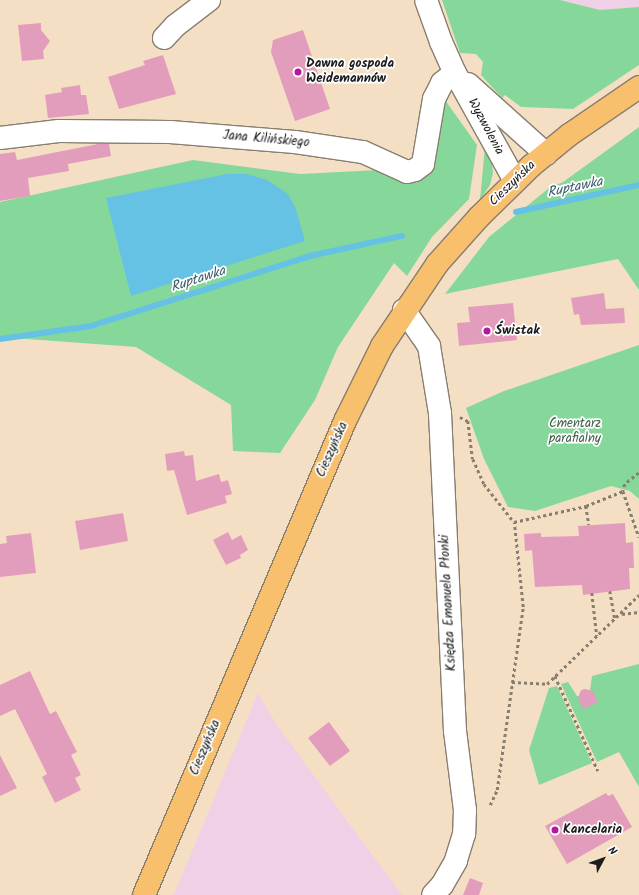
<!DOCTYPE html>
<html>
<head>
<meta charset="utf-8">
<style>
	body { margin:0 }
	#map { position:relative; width:639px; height:895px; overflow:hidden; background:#f5dfc4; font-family:Kalam,sans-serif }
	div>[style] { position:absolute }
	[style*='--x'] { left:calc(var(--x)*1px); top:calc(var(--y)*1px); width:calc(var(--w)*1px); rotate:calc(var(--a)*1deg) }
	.built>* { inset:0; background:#efd0e6 }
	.green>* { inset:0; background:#85d89a }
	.water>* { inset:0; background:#66c2e4 }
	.stream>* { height:5.5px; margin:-2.75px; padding:0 2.75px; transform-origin:2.75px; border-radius:2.75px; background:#66c2e4 }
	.building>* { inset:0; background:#e39dbc }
	.path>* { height:2.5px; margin-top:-1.25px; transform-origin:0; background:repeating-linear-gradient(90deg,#887e70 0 3px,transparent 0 6px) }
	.roads { filter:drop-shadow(1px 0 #887e70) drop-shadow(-1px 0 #887e70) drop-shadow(0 1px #887e70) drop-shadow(0 -1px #887e70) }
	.minor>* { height:22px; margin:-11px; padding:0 11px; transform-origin:11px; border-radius:11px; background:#fff }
	.major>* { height:22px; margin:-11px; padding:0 11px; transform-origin:11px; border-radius:11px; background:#f8bf6c }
	.dots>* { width:11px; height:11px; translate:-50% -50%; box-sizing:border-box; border:2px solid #fff; border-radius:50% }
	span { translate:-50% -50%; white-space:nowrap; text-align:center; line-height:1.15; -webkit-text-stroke:3.5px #fff; paint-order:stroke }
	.poi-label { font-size:13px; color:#1c1c1c; font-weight:700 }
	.left { translate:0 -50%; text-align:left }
	.street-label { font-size:13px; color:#1c1c1c }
	.park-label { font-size:13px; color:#415e48 }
	.water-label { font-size:14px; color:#3a5e6c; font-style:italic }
	.north { position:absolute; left:583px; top:839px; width:40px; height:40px; -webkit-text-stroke:3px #fff; paint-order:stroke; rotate:49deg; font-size:11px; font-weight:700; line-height:16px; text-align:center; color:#1c1c1c }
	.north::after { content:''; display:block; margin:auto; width:14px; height:18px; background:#1c1c1c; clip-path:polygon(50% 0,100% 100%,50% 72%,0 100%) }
</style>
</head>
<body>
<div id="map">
	<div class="built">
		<i style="clip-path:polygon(560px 0,639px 0,639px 7px,600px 10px)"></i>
		<i style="clip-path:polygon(258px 693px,278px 727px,402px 895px,174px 895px)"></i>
	</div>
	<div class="green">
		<i style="clip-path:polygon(442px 0,560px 0,600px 10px,639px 7px,639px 65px,573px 109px,521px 107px,505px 95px,502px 98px,481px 75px,483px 62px,476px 54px,460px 53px)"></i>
		<i style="clip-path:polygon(445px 100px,477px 145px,469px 199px,432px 237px,407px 276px,394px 263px,338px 347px,315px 400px,280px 453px,233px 451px,231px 405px,136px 347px,0 337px,0 202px,193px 160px,300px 174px,378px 170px,416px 183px,423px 177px)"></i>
		<i style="clip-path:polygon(639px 127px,639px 290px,618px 259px,445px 294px,489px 237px,549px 188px,563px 182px)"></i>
		<i style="clip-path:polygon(485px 146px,491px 155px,493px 173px,490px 185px,480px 200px)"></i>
		<i style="clip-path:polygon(639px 345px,639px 499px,630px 491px,611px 486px,535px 511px,508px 507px,484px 459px,466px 408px,504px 391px)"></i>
		<i style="clip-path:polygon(639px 664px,639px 787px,619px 752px,597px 762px,561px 684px,568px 682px,577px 696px,592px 696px,590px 690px,592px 676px)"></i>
		<i style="clip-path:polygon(557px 686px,592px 763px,539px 785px,529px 750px,549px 688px)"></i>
	</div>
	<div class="water">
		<i style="clip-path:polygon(227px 174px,247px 174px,267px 180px,288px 194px,296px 209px,305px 241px,131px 296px,106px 198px)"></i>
	</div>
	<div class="stream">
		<i style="--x:516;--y:212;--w:126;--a:-12.4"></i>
		<i style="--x:0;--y:339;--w:92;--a:-8.1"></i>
		<i style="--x:91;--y:326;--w:230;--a:-17.7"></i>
		<i style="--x:310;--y:256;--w:94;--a:-12.3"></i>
	</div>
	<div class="building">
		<i style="clip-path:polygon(41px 23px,41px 30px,50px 41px,43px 51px,44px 59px,22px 61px,18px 25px)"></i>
		<i style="clip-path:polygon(303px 30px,330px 109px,295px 121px,271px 52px,273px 40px)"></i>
		<i style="clip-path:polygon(163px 55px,176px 94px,119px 109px,108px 77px,145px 65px,143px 61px)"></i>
		<i style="clip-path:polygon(80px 85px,81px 95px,86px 95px,89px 114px,48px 118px,45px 95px,62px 92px,61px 88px)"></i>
		<i style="clip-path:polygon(98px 144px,109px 144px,111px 156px,68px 164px,69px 171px,28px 178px,30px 196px,0 201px,0 154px,15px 152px,17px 160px)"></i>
		<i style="clip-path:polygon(604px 293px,606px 309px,624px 308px,625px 323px,581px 325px,579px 314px,574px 315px,571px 298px)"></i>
		<i style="clip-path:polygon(513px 303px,517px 340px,459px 346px,457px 323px,470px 322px,468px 307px)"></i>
		<i style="clip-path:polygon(184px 451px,185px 456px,193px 455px,196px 481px,219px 474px,221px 482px,228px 480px,232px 494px,225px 496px,227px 503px,187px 515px,174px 470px,167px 471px,165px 454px)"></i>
		<i style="clip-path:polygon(123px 513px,128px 541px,80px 550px,75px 521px)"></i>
		<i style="clip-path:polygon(625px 523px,626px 543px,633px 542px,634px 568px,629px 568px,630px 589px,583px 595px,582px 585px,535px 587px,532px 550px,525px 551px,524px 534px,541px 533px,541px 537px,579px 536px,578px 526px)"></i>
		<i style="clip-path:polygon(228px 532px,232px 540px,241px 535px,248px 550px,240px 555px,241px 558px,226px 565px,213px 540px)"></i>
		<i style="clip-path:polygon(31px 533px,36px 573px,0 577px,0 544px,7px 543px,6px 536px)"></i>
		<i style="clip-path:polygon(30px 671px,50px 714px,56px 711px,77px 752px,71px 755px,81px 775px,75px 778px,81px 790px,55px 803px,42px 777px,47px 774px,15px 709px,0 716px,0 685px)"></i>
		<i style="clip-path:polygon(585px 689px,593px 691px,598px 702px,583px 709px,578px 698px,581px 690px)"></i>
		<i style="clip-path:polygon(329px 722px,350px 751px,330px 766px,308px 738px)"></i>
		<i style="clip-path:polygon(0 755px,17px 788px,0 796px)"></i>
		<i style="clip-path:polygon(606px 793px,608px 796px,613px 794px,632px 827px,567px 864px,545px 826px)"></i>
		<i style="clip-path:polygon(470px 878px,483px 883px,479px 895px,463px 895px)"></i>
	</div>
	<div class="path">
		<i style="--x:460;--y:417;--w:9;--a:27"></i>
		<i style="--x:468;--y:421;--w:38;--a:83"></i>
		<i style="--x:473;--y:459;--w:27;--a:66"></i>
		<i style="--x:484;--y:484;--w:48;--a:51.7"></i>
		<i style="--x:639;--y:473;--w:18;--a:142"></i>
		<i style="--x:625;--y:484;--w:7;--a:106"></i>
		<i style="--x:623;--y:491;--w:49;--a:70.8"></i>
		<i style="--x:586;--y:506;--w:19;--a:81"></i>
		<i style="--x:610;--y:591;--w:28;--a:80"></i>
		<i style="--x:592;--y:593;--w:43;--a:83.4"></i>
		<i style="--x:622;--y:614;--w:17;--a:-7"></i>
		<i style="--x:555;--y:676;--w:104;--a:65.6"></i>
		<i style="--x:512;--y:682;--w:35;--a:3"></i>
		<i style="--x:547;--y:684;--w:128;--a:-44.1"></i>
		<i style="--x:490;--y:805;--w:17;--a:-65"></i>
		<i style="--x:497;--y:790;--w:185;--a:-81.9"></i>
		<i style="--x:523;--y:607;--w:85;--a:-96"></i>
		<i style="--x:514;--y:522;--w:74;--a:-12.5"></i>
		<i style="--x:586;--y:506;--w:40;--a:-22"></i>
	</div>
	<div class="roads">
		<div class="minor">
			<i style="--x:426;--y:0;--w:45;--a:70.3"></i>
			<i style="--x:441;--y:42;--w:34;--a:66"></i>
			<i style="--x:455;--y:73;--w:124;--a:60.9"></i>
			<i style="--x:164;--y:38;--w:16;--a:-47"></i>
			<i style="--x:175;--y:26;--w:43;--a:-37.4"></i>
			<i style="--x:468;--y:84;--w:105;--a:41.9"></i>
			<i style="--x:0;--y:138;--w:59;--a:-6.8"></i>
			<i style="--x:59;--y:131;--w:111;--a:0.5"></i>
			<i style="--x:170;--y:132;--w:125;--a:4.6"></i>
			<i style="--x:295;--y:142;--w:69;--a:8.4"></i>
			<i style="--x:363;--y:152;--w:48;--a:24.4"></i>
			<i style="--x:407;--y:172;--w:8;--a:-14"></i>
			<i style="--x:415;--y:170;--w:10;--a:-37"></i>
			<i style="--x:423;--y:164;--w:66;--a:-80.4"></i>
			<i style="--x:434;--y:99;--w:18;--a:-63"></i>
			<i style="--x:442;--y:83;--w:16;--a:-38"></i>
			<i style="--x:404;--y:310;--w:44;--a:55.2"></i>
			<i style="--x:429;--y:346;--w:68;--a:80.7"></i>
			<i style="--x:440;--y:413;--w:318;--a:87.3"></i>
			<i style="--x:455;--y:731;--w:80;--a:82.8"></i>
			<i style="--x:465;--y:810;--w:24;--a:92"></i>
			<i style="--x:464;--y:834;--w:28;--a:107"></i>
			<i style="--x:456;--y:861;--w:28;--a:120"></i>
			<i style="--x:442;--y:885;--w:13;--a:132"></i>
		</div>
		<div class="major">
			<i style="--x:144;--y:895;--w:515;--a:-67.02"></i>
			<i style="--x:345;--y:421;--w:84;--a:-63.7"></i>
			<i style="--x:382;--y:346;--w:99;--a:-56.1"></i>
			<i style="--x:437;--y:264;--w:63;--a:-48.2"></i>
			<i style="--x:479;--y:217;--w:73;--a:-44.4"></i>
			<i style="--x:531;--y:166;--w:49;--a:-39.2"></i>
			<i style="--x:569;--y:135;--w:85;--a:-34.4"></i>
		</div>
	</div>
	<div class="dots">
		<i style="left:298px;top:72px;background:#b5179e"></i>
		<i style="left:487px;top:331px;background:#b5179e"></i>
		<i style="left:555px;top:830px;background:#b5179e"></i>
	</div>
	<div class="poi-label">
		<span class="left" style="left:306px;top:72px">Dawna gospoda<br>Weidemannów</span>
		<span class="left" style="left:495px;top:331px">Świstak</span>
		<span class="left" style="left:563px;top:830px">Kancelaria</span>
	</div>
	<div class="street-label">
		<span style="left:485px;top:127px;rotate:62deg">Wyzwolenia</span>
		<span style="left:266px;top:140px;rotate:5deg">Jana Kilińskiego</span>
		<span style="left:513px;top:184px;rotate:-44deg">Cieszyńska</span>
		<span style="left:333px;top:450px;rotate:-66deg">Cieszyńska</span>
		<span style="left:449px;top:603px;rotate:-93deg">Księdza Emanuela Płonki</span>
		<span style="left:206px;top:748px;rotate:-67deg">Cieszyńska</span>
	</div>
	<div class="park-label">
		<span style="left:575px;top:432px">Cmentarz<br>parafialny</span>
	</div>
	<div class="water-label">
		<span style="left:575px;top:187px;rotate:-12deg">Ruptawka</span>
		<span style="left:198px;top:279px;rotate:-18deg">Ruptawka</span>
	</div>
	<div class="north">N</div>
</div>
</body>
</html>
